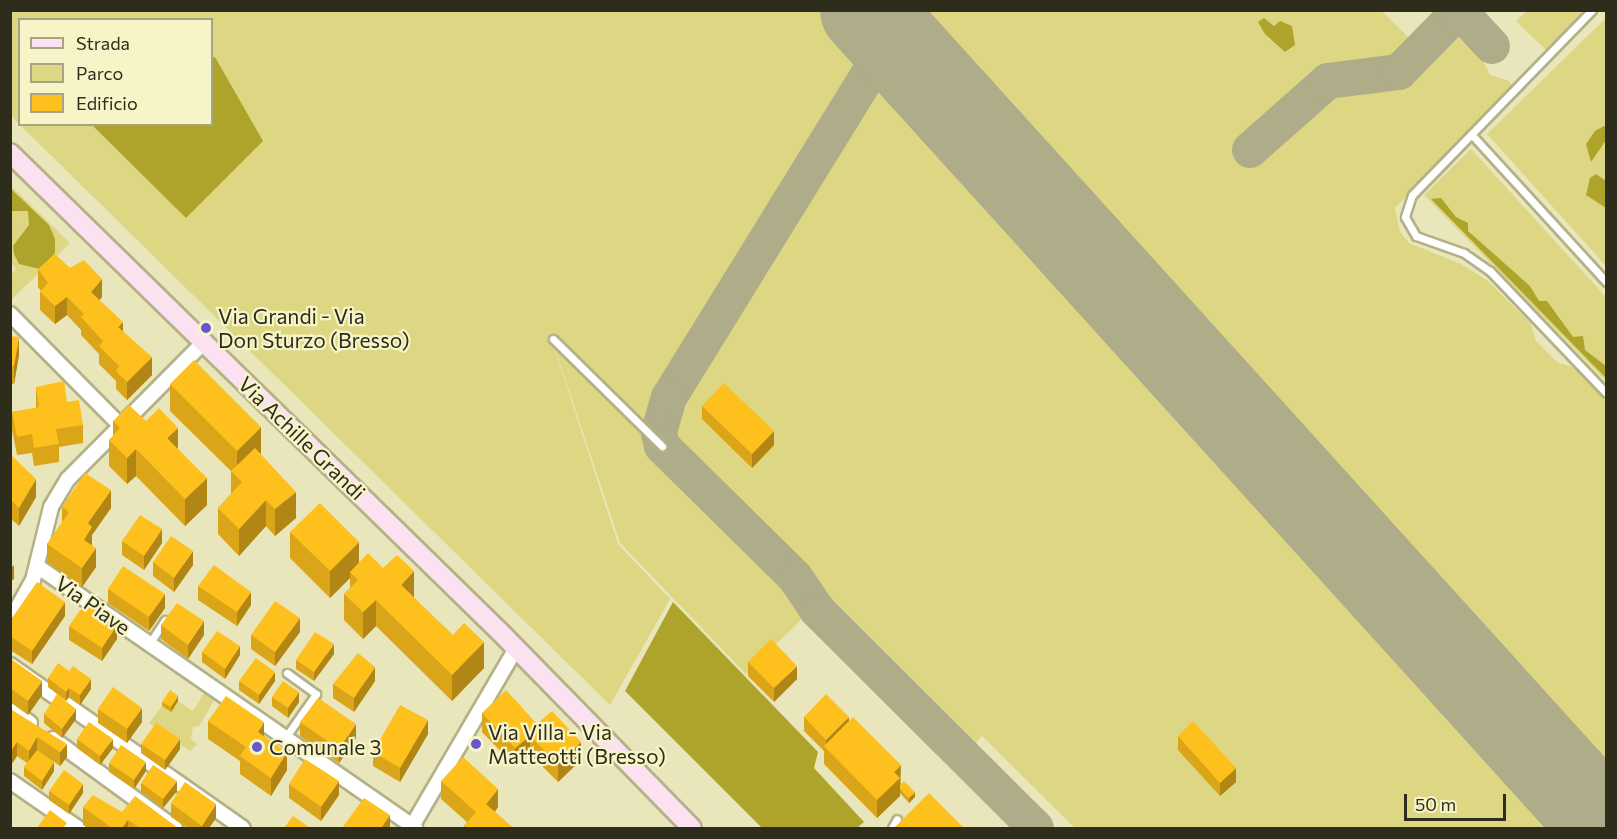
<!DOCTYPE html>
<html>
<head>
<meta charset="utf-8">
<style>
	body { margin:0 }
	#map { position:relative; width:1617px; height:839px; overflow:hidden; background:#e9e6bb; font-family:Commissioner,sans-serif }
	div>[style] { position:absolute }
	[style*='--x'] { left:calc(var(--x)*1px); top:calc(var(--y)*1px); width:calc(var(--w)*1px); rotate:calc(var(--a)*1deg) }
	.green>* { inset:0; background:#ddd682 }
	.forest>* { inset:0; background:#aea42c }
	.taxiway>* { height:36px; margin:-18px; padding:0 18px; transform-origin:18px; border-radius:18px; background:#afac8a }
	.runway>* { height:92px; margin:-46px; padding:0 46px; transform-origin:46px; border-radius:46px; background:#afac8a }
	.roads { filter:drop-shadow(2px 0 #b4b187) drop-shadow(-2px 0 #b4b187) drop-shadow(0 2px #b4b187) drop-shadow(0 -2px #b4b187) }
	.lane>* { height:7px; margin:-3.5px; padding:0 3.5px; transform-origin:3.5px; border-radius:3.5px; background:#fff }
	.street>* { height:14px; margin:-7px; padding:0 7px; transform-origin:7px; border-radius:7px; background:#fff }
	.secondary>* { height:18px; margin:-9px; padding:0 9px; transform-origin:9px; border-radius:9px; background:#fce2f1 }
	.wall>* { inset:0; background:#daa518 }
	.shaded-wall>* { inset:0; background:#b28614 }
	.building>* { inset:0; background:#fec01c }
	.dots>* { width:16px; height:16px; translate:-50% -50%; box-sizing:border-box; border:3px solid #f7f4c8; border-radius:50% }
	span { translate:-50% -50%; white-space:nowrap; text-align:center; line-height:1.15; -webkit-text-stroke:4.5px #f7f4c8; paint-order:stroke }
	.poi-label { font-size:21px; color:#2e2d1c }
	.left { translate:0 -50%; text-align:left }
	.street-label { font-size:21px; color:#2e2d1c }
	.frame { position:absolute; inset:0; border:12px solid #2e2d1c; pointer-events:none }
	.legend { position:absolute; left:18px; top:18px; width:195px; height:108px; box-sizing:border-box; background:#f7f4c8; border:2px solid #a7a483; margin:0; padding:8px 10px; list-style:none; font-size:18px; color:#2e2d1c }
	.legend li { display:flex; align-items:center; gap:12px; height:30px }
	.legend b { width:30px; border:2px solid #a7a483 }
	.scale { position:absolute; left:1404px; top:794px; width:102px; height:27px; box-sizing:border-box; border:3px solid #2e2d1c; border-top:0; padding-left:8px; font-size:18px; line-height:21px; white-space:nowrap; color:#2e2d1c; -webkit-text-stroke:4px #f7f4c8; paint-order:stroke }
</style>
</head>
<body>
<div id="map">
	<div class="green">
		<i style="clip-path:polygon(evenodd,10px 11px,822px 11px,866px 58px,644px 422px,549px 332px,618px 544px,670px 599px,610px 705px,11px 116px,10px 11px,20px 20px,212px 20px,212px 124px,20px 124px,20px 20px)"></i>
		<i style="clip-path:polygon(907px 11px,1382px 11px,1410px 39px,1411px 47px,1423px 59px,1453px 32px,1482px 59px,1490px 75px,1507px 80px,1513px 86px,1395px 208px,1400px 232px,1409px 243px,1461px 264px,1488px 281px,1531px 324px,1536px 341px,1558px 363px,1573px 367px,1606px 401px,1606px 780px)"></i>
		<i style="clip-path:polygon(1527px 11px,1583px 11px,1549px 53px,1516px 21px)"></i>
		<i style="clip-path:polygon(1606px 18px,1606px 266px,1487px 134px)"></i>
		<i style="clip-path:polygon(882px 76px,1153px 376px,1565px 828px,1075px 828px,982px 736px,972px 747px,668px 442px,667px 426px,694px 368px,840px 128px,846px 131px)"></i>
		<i style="clip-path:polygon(1471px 149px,1606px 297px,1606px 381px,1424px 195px)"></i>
		<i style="clip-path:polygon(10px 185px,70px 243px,11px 300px,11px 275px,16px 269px,11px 263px)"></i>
		<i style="clip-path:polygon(554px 346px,813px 608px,746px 674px,620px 543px)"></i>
		<i style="clip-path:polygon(205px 692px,215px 699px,199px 726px,193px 727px,191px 739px,197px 744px,190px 751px,149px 723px,162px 706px,171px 712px,178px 701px,193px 711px)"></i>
	</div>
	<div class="forest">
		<i style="clip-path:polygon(1264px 18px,1274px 26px,1280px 21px,1292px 26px,1295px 45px,1285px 52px,1265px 34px,1258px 22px)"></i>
		<i style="clip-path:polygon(215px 57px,263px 141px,186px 218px,92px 125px,212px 124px,212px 58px)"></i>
		<i style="clip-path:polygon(1606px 125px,1606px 140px,1591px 162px,1586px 144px,1595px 131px)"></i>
		<i style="clip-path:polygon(1596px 174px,1606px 181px,1606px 208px,1586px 195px,1590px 178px)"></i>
		<i style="clip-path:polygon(10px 188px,49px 225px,55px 239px,55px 253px,40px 269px,19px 264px,14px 254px,13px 246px,29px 225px,28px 211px,11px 211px)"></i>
		<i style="clip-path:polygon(1441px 198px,1456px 217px,1468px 223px,1468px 231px,1530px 286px,1539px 301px,1547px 301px,1573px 337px,1583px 336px,1585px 350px,1606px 366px,1606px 378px,1431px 199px)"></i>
		<i style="clip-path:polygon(673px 602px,818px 752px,814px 768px,864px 822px,857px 828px,762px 828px,625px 691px)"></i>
	</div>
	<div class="taxiway">
		<i style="--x:891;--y:38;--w:422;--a:121.7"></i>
		<i style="--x:669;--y:397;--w:37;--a:106"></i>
		<i style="--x:659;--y:433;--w:13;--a:77"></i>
		<i style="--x:662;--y:446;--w:187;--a:44.6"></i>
		<i style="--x:795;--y:577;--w:40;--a:56"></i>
		<i style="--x:817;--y:610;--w:309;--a:44.9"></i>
		<i style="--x:1250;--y:150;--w:104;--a:-41.5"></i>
		<i style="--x:1328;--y:81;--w:72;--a:-7.2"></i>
		<i style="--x:1399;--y:72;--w:80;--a:-45.5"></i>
		<i style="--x:1455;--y:15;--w:9;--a:6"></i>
		<i style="--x:1464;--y:16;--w:41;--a:47"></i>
	</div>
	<div class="runway">
		<i style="--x:866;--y:10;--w:1102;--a:47.83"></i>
	</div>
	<div class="roads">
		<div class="lane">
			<i style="--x:1592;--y:10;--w:258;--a:134.2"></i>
			<i style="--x:1412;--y:195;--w:23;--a:108"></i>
			<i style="--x:1405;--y:217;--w:22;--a:60"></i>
			<i style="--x:1416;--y:236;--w:51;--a:19.5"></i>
			<i style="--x:1464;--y:253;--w:32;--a:35"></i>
			<i style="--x:1490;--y:271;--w:168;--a:46.4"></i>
			<i style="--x:1472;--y:135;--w:199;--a:47.6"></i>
			<i style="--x:553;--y:339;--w:153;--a:44.5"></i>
			<i style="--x:149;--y:644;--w:29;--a:-56"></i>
			<i style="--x:285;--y:738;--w:54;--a:-54.8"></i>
			<i style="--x:316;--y:694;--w:36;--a:-144"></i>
			<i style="--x:892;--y:828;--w:10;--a:-61"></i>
		</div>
		<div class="street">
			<i style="--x:10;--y:314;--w:156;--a:45.3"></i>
			<i style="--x:37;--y:566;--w:460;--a:34.7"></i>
			<i style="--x:10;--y:621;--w:47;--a:-60.7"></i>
			<i style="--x:33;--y:580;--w:75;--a:-76.1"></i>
			<i style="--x:51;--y:507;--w:33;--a:-59"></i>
			<i style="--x:68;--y:479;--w:193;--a:-45.2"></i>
			<i style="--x:10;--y:665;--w:284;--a:35"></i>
			<i style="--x:10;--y:708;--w:25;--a:37"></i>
			<i style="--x:53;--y:739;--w:151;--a:36.1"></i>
			<i style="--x:10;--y:781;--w:83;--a:34.7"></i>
			<i style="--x:411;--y:828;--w:208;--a:-59.7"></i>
		</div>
		<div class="secondary">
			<i style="--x:10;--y:153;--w:685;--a:44.35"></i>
			<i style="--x:500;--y:632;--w:274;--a:45.6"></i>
		</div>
	</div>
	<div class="wall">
		<i style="clip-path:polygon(38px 269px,102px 297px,99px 300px,123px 331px,152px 375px,127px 400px,116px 389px,116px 381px,99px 364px,99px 354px,81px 335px,81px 330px,67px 315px,55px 324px,40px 310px,40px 292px,41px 291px,38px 287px)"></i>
		<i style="clip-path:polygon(10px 336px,19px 355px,14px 384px,10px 384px)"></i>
		<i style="clip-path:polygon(170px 384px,261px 453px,260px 454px,296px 518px,275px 536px,266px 526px,239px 556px,218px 534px,218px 508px,231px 494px,231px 471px,170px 411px)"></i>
		<i style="clip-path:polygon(36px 387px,67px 402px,83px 425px,83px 443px,59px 447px,59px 462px,34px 466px,32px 453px,17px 455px,12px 430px,12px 412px,36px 408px)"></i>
		<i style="clip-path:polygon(702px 406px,774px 445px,752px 468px,702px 419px)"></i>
		<i style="clip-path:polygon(113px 421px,146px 421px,178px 449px,207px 505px,185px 526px,136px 476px,127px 484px,109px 466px,109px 440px,113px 436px)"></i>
		<i style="clip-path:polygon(10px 454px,36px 497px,19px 526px,10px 518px)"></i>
		<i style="clip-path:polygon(62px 507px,111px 508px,92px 535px,92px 545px,96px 567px,82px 587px,47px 562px,47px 544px,62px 523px)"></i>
		<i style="clip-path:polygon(290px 532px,359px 562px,414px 598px,484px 668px,452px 701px,376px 626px,363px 639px,344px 620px,344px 594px,350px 588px,350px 578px,330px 598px,290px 558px)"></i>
		<i style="clip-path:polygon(122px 541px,162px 543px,144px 570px,122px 555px)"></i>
		<i style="clip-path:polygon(153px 562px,193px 565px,174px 592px,153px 576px)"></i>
		<i style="clip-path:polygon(198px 586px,251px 605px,237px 626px,198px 600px)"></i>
		<i style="clip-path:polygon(108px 589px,165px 608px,149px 631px,108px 603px)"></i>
		<i style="clip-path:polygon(65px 616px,32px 664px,10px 650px,10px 621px)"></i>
		<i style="clip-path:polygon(161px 625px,204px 635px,188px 659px,161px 639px)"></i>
		<i style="clip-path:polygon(69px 626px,117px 639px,102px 661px,69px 640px)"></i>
		<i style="clip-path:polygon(300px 632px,275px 666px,251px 649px,251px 635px)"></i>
		<i style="clip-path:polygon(202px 652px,240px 655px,225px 679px,202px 662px)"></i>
		<i style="clip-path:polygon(334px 654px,314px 681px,296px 669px,296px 660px)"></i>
		<i style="clip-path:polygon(10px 658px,42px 695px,28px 715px,10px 702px)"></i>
		<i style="clip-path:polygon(748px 662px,797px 679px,774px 702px,748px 676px)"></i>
		<i style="clip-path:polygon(48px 678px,91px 689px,80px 705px,69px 697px,66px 701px,48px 687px)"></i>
		<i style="clip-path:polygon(239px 681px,275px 681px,259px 704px,239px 690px)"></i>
		<i style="clip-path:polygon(375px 681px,354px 712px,333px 698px,333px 684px)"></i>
		<i style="clip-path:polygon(272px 697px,299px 702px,288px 718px,272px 706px)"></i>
		<i style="clip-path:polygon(178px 701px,171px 712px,162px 706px,162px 702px)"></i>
		<i style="clip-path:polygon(98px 709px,142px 722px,127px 743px,98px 723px)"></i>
		<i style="clip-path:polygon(10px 712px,67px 757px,60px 766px,53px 761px,54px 771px,42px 790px,24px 776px,24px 767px,27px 763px,17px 756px,11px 765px)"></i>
		<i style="clip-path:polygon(482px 713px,537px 724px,581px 760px,558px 782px,530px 754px,515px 766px,482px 732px)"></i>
		<i style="clip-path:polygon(44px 714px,76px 719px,62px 738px,44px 723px)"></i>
		<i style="clip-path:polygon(804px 717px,849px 721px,901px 783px,900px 786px,915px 797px,909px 803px,900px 793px,900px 796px,877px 818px,824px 764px,824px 751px,804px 731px)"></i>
		<i style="clip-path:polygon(208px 721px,264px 736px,287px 770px,271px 796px,240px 774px,240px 761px,208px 739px)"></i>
		<i style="clip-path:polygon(300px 722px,356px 738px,339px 763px,300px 736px)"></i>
		<i style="clip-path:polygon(428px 734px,400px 782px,373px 766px,373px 752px)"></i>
		<i style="clip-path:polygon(1178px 736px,1236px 782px,1220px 796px,1178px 750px)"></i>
		<i style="clip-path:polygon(77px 739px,113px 748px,100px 765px,77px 748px)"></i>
		<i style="clip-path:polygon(141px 744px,180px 749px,165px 770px,141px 753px)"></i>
		<i style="clip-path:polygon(109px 763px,146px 771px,134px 789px,109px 772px)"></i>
		<i style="clip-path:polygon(441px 781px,498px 807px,495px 812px,513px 828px,464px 828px,464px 826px,467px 822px,441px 799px)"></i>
		<i style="clip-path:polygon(141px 783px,177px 791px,163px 808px,141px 792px)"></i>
		<i style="clip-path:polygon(289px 784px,339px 795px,321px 821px,289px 798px)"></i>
		<i style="clip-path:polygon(49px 791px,83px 793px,69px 814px,49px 800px)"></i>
		<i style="clip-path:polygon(171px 803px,216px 818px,209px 828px,187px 828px,171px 817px)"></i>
		<i style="clip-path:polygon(83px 807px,122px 812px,178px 828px,88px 828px,83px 825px)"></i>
	</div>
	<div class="shaded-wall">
		<i style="clip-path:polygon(102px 279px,102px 297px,91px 310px,91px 292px)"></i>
		<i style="clip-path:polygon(67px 297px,67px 315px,55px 324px,55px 306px)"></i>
		<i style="clip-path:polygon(123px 322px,123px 341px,118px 327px)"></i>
		<i style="clip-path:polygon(19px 337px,19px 355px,14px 384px,14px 366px)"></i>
		<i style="clip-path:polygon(152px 357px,152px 375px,127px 400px,127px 382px)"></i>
		<i style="clip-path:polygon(261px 427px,261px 453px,237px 477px,237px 451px)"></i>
		<i style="clip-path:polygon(178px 428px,178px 454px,167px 438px)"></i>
		<i style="clip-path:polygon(774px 431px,774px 445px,752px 468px,752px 454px)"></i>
		<i style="clip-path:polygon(136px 449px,136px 476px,127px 484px,127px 458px)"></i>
		<i style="clip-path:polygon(207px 478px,207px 505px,185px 526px,185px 499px)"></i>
		<i style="clip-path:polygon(36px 479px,36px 497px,19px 526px,19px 508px)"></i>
		<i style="clip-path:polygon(111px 490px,111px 508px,92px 535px,92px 545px,84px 558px,84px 540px,88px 523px)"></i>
		<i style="clip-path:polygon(296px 492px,296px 518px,275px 536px,275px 509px)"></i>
		<i style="clip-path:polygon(266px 500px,266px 526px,239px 556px,239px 529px)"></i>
		<i style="clip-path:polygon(162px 529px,162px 543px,144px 570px,144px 556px)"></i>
		<i style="clip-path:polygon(359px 542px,359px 569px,350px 572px,350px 578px,330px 598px,330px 571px)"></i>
		<i style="clip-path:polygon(96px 548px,96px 567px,82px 587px,82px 568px)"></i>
		<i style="clip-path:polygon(193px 551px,193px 565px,174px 592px,174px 578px)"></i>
		<i style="clip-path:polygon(14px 565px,14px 579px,10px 582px,10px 569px)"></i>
		<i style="clip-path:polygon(414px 571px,414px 598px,401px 585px)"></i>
		<i style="clip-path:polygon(251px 592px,251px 605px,237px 626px,237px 612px)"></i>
		<i style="clip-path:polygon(165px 594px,165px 608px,149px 631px,149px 617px)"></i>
		<i style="clip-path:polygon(376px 600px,376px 626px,363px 639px,363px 612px)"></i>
		<i style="clip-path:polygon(65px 602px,65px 616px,32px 664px,32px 651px)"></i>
		<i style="clip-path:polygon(300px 618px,300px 632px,275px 666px,275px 652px)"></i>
		<i style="clip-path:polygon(204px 621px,204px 635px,188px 659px,188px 645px)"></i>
		<i style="clip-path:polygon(117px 625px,117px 639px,102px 661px,102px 648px)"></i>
		<i style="clip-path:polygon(484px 642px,484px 668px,452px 701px,452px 675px)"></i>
		<i style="clip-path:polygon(334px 644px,334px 654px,314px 681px,314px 672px)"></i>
		<i style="clip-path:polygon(240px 646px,240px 655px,225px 679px,225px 669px)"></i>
		<i style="clip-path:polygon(797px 666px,797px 679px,774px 702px,774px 688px)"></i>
		<i style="clip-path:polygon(375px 667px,375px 681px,354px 712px,354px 698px)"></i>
		<i style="clip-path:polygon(275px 672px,275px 681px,259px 704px,259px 695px)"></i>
		<i style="clip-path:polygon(91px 679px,91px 689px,80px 705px,80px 695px)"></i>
		<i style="clip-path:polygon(42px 681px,42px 695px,28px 715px,28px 701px)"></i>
		<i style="clip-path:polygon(69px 688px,69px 697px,66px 701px,66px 692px)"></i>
		<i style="clip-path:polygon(299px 692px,299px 702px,288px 718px,288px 708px)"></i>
		<i style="clip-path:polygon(178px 696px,178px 701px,171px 712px,171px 707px)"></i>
		<i style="clip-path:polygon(142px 708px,142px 722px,127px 743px,127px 729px)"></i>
		<i style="clip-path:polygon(76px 709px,76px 719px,62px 738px,62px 729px)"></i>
		<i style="clip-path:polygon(849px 717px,849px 731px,826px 749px,826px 740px)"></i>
		<i style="clip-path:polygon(428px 720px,428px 734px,400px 782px,400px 768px)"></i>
		<i style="clip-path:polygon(264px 722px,264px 740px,258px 732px)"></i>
		<i style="clip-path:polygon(356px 724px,356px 738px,339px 763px,339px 749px)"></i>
		<i style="clip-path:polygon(530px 736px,530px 754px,515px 766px,515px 748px)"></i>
		<i style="clip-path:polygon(37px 737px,37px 751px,29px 765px,29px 751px)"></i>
		<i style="clip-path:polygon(113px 739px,113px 748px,100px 765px,100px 756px)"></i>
		<i style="clip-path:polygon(180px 739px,180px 749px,165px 770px,165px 760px)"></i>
		<i style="clip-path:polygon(17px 742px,17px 756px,11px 765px,11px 751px)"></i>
		<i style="clip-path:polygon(581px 742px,581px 760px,558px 782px,558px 764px)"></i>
		<i style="clip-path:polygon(67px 744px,67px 757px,60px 766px,60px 752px)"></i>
		<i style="clip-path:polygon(287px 752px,287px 770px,271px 796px,271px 778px)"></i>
		<i style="clip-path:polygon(54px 762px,54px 771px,42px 790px,42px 781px)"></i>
		<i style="clip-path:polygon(146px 762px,146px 771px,134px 789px,134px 780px)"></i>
		<i style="clip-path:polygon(901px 765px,900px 796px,877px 818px,877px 800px,894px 772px)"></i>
		<i style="clip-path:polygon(1236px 768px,1236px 782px,1220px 796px,1220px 783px)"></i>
		<i style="clip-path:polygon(177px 781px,177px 791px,163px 808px,163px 799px)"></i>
		<i style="clip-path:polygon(339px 781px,339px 795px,321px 821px,321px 807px)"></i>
		<i style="clip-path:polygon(12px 784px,12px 797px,10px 800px,10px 786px)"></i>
		<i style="clip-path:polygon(83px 784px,83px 793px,69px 814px,69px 805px)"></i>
		<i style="clip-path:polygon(498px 789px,498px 807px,486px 822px,486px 804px)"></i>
		<i style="clip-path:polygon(915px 792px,915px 797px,909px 803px,909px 798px)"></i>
		<i style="clip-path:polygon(216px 804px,216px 818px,209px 828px,202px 828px,202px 826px)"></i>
		<i style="clip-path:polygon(390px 815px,390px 828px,381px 828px)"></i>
		<i style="clip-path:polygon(128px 820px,128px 828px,122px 828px)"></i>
	</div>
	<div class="building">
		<i style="clip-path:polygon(55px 254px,70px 268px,84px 260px,102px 279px,91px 292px,123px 322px,118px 327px,152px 357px,127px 382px,116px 371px,119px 366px,99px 346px,103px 341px,81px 317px,84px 314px,67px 297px,55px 306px,40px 292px,48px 283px,38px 269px)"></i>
		<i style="clip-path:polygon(10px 336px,19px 337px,14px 366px,10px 366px)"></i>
		<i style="clip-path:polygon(194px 360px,261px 427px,237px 451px,170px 384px)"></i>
		<i style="clip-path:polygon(64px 381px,67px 402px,79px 400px,83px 425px,56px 429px,59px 444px,34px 448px,32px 434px,17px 437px,12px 412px,39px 407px,36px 387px)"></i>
		<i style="clip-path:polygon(724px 383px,774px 431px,752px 454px,702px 406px)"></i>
		<i style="clip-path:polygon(129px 405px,146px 421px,159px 408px,178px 428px,167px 438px,207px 478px,185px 499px,136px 449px,127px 458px,109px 440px,120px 428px,113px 421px)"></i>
		<i style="clip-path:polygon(255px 448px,296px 492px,275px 509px,266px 500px,239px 529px,218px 508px,242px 482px,231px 471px)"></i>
		<i style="clip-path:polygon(10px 454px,36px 479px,19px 508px,10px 499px)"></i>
		<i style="clip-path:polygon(85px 473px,111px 490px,88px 523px,92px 527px,84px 540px,96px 548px,82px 568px,47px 544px,69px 512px,62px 507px)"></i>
		<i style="clip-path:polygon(320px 503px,359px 542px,330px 571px,290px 532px)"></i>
		<i style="clip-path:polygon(140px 515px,162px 529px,144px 556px,122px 541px)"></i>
		<i style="clip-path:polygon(171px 536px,193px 551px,174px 578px,153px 562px)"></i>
		<i style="clip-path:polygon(368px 553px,383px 568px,397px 555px,414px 571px,401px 585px,453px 635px,464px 623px,484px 642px,452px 675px,376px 600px,363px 612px,344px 594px,358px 580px,350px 572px)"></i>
		<i style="clip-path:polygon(214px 565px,251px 592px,237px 612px,198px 586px)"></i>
		<i style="clip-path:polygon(123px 566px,165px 594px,149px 617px,108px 589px)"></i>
		<i style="clip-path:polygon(37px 582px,65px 602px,32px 651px,10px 636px,10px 621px)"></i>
		<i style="clip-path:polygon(275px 601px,300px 618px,275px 652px,251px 635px)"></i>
		<i style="clip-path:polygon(86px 602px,117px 625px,102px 648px,69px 626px)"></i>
		<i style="clip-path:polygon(177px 603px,204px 621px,188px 645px,161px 625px)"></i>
		<i style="clip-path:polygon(217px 631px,240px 646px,225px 669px,202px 652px)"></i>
		<i style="clip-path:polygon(315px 632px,334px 644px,314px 672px,296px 660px)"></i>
		<i style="clip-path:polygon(771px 639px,797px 666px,774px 688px,748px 662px)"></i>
		<i style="clip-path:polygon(358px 653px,375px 667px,354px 698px,333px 684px)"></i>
		<i style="clip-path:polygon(10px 658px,42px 681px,28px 701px,10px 688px)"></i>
		<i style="clip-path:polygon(256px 658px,275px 672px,259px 695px,239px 681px)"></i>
		<i style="clip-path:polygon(58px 663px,69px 671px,73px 666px,91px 679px,80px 695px,69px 688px,66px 692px,48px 678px)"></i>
		<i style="clip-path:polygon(283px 681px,299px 692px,288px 708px,272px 697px)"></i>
		<i style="clip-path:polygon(113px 687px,142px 708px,127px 729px,98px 709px)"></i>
		<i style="clip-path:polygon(170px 690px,178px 696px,171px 707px,162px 702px)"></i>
		<i style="clip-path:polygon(506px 690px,537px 724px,552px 711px,581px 742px,558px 764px,530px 736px,515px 748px,482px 713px)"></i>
		<i style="clip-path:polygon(57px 694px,76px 709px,62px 729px,44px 714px)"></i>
		<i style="clip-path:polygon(826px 694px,849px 717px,826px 740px,804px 717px)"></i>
		<i style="clip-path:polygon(226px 696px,264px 722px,258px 732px,287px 752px,271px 778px,240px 756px,246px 747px,208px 721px)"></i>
		<i style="clip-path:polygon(318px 698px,356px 724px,339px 749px,300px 722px)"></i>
		<i style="clip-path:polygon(400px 705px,428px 720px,400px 768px,373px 752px)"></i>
		<i style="clip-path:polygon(12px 710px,67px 744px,60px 752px,37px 737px,29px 751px,17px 742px,11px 751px,10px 712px)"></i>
		<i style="clip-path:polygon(853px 717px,901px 765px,894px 772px,900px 778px,877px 800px,824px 746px)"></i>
		<i style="clip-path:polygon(1193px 721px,1236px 768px,1220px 783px,1178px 736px)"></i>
		<i style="clip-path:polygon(89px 722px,113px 739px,100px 756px,77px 739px)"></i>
		<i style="clip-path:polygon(156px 723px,180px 739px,165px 760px,141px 744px)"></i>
		<i style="clip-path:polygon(121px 745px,146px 762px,134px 780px,109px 763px)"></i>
		<i style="clip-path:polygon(37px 750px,54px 762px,42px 781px,24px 767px)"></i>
		<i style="clip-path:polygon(463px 757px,498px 789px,486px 804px,513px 828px,467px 828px,464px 826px,476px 812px,441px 781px)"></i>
		<i style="clip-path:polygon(305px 759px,339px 781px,321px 807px,289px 784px)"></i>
		<i style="clip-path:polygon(153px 765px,177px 781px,163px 799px,141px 783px)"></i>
		<i style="clip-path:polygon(64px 770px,83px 784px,69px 805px,49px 791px)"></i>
		<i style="clip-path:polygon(904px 781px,915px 792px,909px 798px,900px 789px,900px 786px)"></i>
		<i style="clip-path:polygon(185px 782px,216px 804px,202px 826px,171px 803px)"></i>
		<i style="clip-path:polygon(929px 793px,964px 828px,894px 828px)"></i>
		<i style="clip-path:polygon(93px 795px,122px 812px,135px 796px,178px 828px,140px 828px,128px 820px,122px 828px,112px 828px,83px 807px)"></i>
		<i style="clip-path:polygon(364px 798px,390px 815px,381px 828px,342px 828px)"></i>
		<i style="clip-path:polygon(50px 810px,67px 823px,64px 827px,65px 828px,37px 828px)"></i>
		<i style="clip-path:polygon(293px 816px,310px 828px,284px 828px)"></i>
	</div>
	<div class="dots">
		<i style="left:206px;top:328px;background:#6657d0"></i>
		<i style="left:476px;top:744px;background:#6657d0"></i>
		<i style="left:257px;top:747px;background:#6657d0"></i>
	</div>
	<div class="poi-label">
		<span class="left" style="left:218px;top:328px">Via Grandi - Via<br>Don Sturzo (Bresso)</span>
		<span class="left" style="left:488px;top:744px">Via Villa - Via<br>Matteotti (Bresso)</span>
		<span class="left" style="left:269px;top:747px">Comunale 3</span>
	</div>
	<div class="street-label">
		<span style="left:302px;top:438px;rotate:44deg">Via Achille Grandi</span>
		<span style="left:93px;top:605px;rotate:35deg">Via Piave</span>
	</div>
	<div class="frame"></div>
	<ul class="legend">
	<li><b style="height:8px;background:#fce2f1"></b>Strada</li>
	<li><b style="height:16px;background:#ddd682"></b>Parco</li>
	<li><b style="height:16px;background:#fec01c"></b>Edificio</li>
	</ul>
	<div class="scale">50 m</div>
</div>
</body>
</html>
